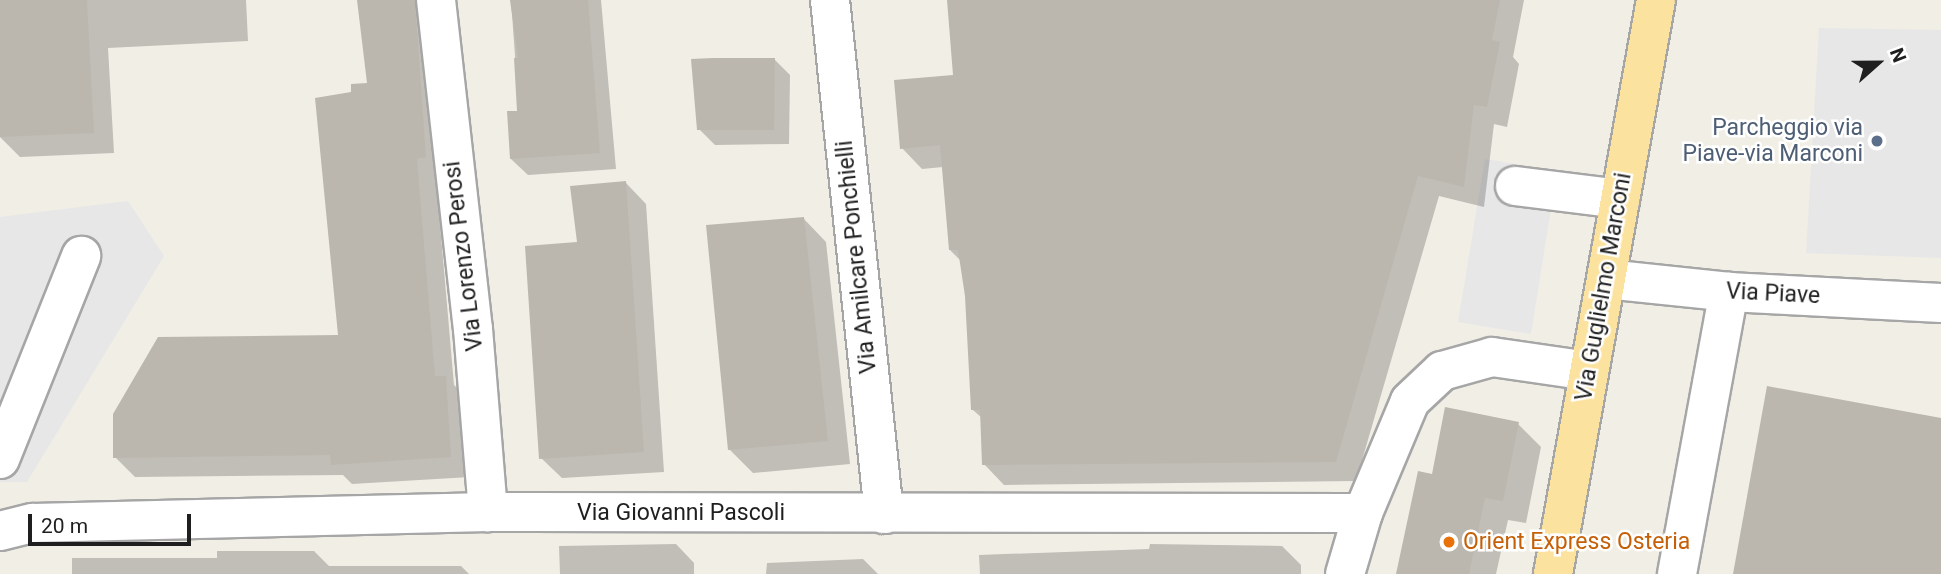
<!DOCTYPE html>
<html>
<head>
<meta charset="utf-8">
<style>
	body { margin:0 }
	#map { position:relative; width:1941px; height:574px; overflow:hidden; background:#f0eee5; font-family:Roboto,sans-serif }
	div>[style] { position:absolute }
	[style*='--x'] { left:calc(var(--x)*1px); top:calc(var(--y)*1px); width:calc(var(--w)*1px); rotate:calc(var(--a)*1deg) }
	.parking>* { inset:0; background:#e7e7e7 }
	.shadow>* { inset:0; background:#0003 }
	.building>* { inset:0; background:#bcb7ae }
	.roads { filter:drop-shadow(2px 0 #a6a6a6) drop-shadow(-2px 0 #a6a6a6) drop-shadow(0 2px #a6a6a6) drop-shadow(0 -2px #a6a6a6) }
	.minor>* { height:38px; margin:-19px; padding:0 19px; transform-origin:19px; border-radius:19px; background:#fff }
	.major>* { height:38px; margin:-19px; padding:0 19px; transform-origin:19px; border-radius:19px; background:#fbe39f }
	.dots>* { width:19px; height:19px; translate:-50% -50%; box-sizing:border-box; border:4px solid #fff; border-radius:50% }
	span { translate:-50% -50%; white-space:nowrap; text-align:center; line-height:1.15; -webkit-text-stroke:5px #fff; paint-order:stroke }
	.service-label { font-size:23px; color:#4e5e75 }
	.right { translate:-100% -50%; text-align:right }
	.street-label { font-size:23px; color:#1f1f1f }
	.food-label { font-size:23px; color:#c56008 }
	.left { translate:0 -50%; text-align:left }
	.north { position:absolute; left:1843px; top:28px; width:70px; height:70px; -webkit-text-stroke:5px #fff; paint-order:stroke; rotate:69deg; font-size:19px; font-weight:700; line-height:28px; text-align:center; color:#1f1f1f }
	.north::after { content:''; display:block; margin:auto; width:24px; height:32px; background:#1f1f1f; clip-path:polygon(50% 0,100% 100%,50% 72%,0 100%) }
	.scale { position:absolute; left:28px; top:514px; width:163px; height:32px; box-sizing:border-box; border:4px solid #1f1f1f; border-top:0; padding-left:9px; font-size:21px; line-height:24px; white-space:nowrap; color:#1f1f1f; -webkit-text-stroke:5px #fff; paint-order:stroke }
</style>
</head>
<body>
<div id="map">
	<div class="parking">
		<i style="clip-path:polygon(1819px 28px,1941px 30px,1941px 258px,1806px 253px)"></i>
		<i style="clip-path:polygon(1485px 159px,1557px 171px,1531px 334px,1458px 322px)"></i>
		<i style="clip-path:polygon(128px 201px,164px 256px,27px 482px,0 482px,0 217px)"></i>
	</div>
	<div class="shadow">
		<i style="clip-path:polygon(0 0,246px 0,248px 41px,108px 48px,114px 153px,20px 157px,0 137px)"></i>
		<i style="clip-path:polygon(358px 0,433px 0,445px 176px,436px 178px,454px 385px,466px 397px,470px 477px,352px 484px,343px 475px,135px 477px,115px 457px,339px 337px,353px 93px,369px 85px)"></i>
		<i style="clip-path:polygon(511px 0,601px 0,616px 169px,528px 175px,511px 159px,519px 112px)"></i>
		<i style="clip-path:polygon(949px 0,1524px 0,1513px 57px,1519px 64px,1507px 127px,1494px 124px,1484px 207px,1439px 196px,1356px 481px,1004px 485px,984px 464px,982px 418px,973px 410px,967px 296px,961px 261px,950px 250px,943px 167px,922px 169px,902px 148px,955px 76px)"></i>
		<i style="clip-path:polygon(774px 59px,790px 75px,789px 144px,715px 145px,699px 129px)"></i>
		<i style="clip-path:polygon(626px 183px,646px 204px,664px 472px,562px 478px,541px 458px,579px 244px)"></i>
		<i style="clip-path:polygon(803px 218px,826px 242px,850px 464px,753px 473px,730px 450px)"></i>
		<i style="clip-path:polygon(1518px 424px,1541px 447px,1526px 523px,1508px 520px,1496px 574px,1398px 574px,1434px 476px)"></i>
		<i style="clip-path:polygon(676px 544px,694px 563px,694px 574px,560px 574px,559px 546px)"></i>
		<i style="clip-path:polygon(1150px 544px,1282px 546px,1301px 565px,1301px 574px,980px 574px,979px 555px,1149px 549px)"></i>
		<i style="clip-path:polygon(217px 551px,314px 551px,329px 566px,461px 566px,469px 574px,72px 574px,72px 558px,217px 558px)"></i>
		<i style="clip-path:polygon(863px 559px,878px 574px,766px 574px,767px 563px)"></i>
	</div>
	<div class="building">
		<i style="clip-path:polygon(0 0,87px 0,94px 133px,0 137px)"></i>
		<i style="clip-path:polygon(357px 0,415px 0,426px 157px,417px 159px,435px 376px,446px 376px,451px 457px,331px 465px,330px 455px,113px 458px,113px 414px,158px 337px,338px 335px,315px 98px,351px 92px,351px 84px,367px 83px)"></i>
		<i style="clip-path:polygon(510px 0,588px 0,600px 153px,510px 159px,507px 111px,517px 111px,514px 58px,518px 58px)"></i>
		<i style="clip-path:polygon(947px 0,1500px 0,1492px 40px,1500px 42px,1487px 107px,1474px 105px,1464px 187px,1418px 176px,1336px 462px,982px 465px,980px 410px,971px 410px,965px 296px,958px 250px,949px 250px,940px 145px,900px 149px,894px 80px,953px 75px)"></i>
		<i style="clip-path:polygon(713px 58px,775px 58px,774px 130px,697px 130px,691px 59px)"></i>
		<i style="clip-path:polygon(626px 181px,644px 452px,539px 459px,525px 246px,577px 242px,570px 186px)"></i>
		<i style="clip-path:polygon(804px 217px,828px 441px,728px 450px,706px 225px)"></i>
		<i style="clip-path:polygon(1767px 386px,1941px 418px,1941px 574px,1733px 574px)"></i>
		<i style="clip-path:polygon(1445px 407px,1519px 422px,1503px 501px,1485px 498px,1469px 574px,1396px 574px,1418px 471px,1432px 474px)"></i>
	</div>
	<div class="roads">
		<div class="minor">
			<i style="--x:436;--y:0;--w:331;--a:83.6"></i>
			<i style="--x:473;--y:329;--w:184;--a:85.3"></i>
			<i style="--x:830;--y:0;--w:517;--a:84"></i>
			<i style="--x:1515;--y:186;--w:106;--a:7.1"></i>
			<i style="--x:1606;--y:279;--w:124;--a:6"></i>
			<i style="--x:1729;--y:292;--w:212;--a:3"></i>
			<i style="--x:0;--y:459;--w:219;--a:-68.2"></i>
			<i style="--x:0;--y:531;--w:34;--a:-14"></i>
			<i style="--x:33;--y:523;--w:455;--a:-1.4"></i>
			<i style="--x:488;--y:512;--w:875;--a:0.07"></i>
			<i style="--x:1345;--y:574;--w:64;--a:-73.6"></i>
			<i style="--x:1363;--y:513;--w:121;--a:-67.2"></i>
			<i style="--x:1410;--y:401;--w:44;--a:-43.2"></i>
			<i style="--x:1442;--y:371;--w:52;--a:-15.6"></i>
			<i style="--x:1492;--y:357;--w:98;--a:8.2"></i>
			<i style="--x:1677;--y:574;--w:287;--a:-79.6"></i>
		</div>
		<div class="major">
			<i style="--x:1553;--y:574;--w:583;--a:-79.83"></i>
		</div>
	</div>
	<div class="dots">
		<i style="left:1877px;top:141px;background:#5c6f8a"></i>
		<i style="left:1449px;top:542px;background:#e8710a"></i>
	</div>
	<div class="service-label">
		<span class="right" style="left:1863px;top:141px">Parcheggio via<br>Piave-via Marconi</span>
	</div>
	<div class="street-label">
		<span style="left:464px;top:256px;rotate:-97deg">Via Lorenzo Perosi</span>
		<span style="left:857px;top:257px;rotate:-96deg">Via Amilcare Ponchielli</span>
		<span style="left:1604px;top:287px;rotate:-80deg">Via Guglielmo Marconi</span>
		<span style="left:1773px;top:294px;rotate:3deg">Via Piave</span>
		<span style="left:681px;top:513px">Via Giovanni Pascoli</span>
	</div>
	<div class="food-label">
		<span class="left" style="left:1463px;top:542px">Orient Express Osteria</span>
	</div>
	<div class="north">N</div>
	<div class="scale">20 m</div>
</div>
</body>
</html>
